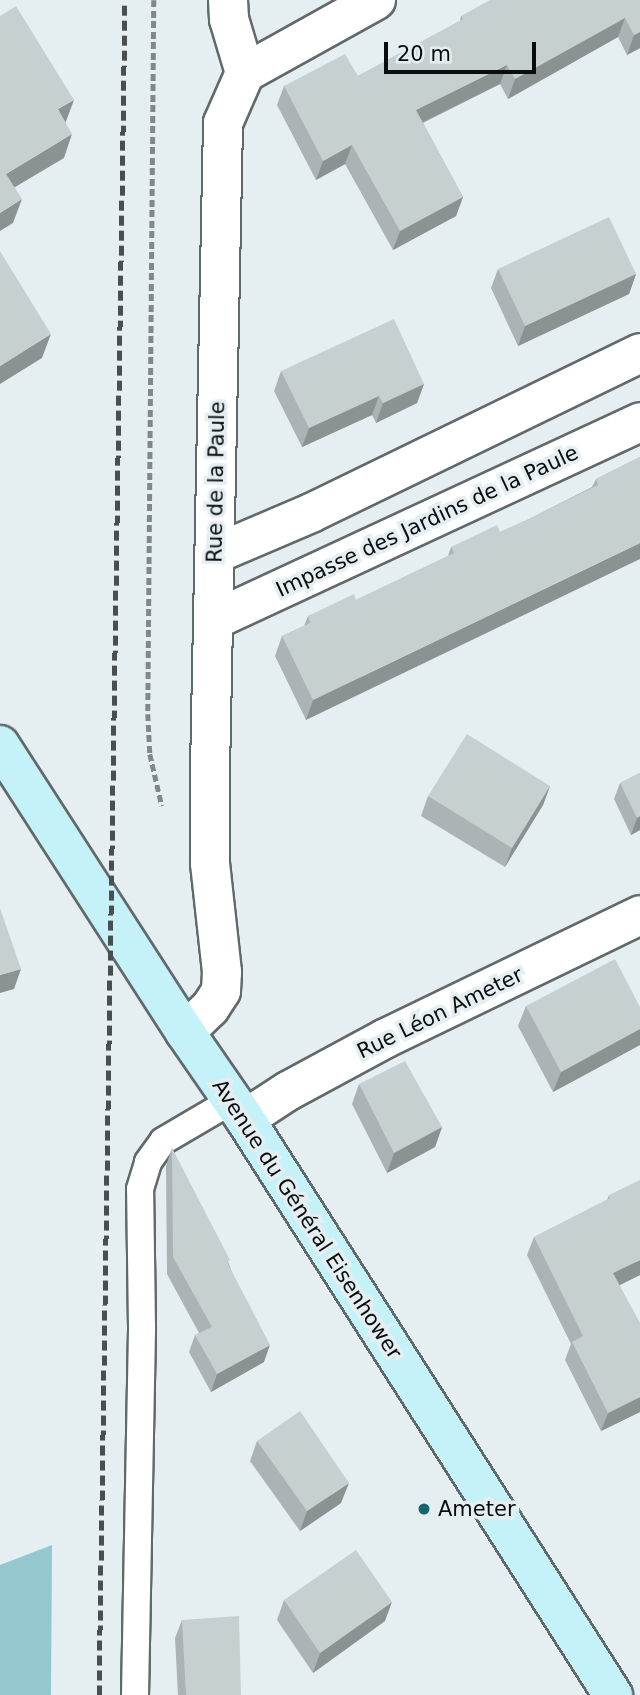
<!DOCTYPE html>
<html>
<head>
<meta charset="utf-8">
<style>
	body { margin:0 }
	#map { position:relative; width:640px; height:1695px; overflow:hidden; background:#e5eff1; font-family:"DejaVu Sans",sans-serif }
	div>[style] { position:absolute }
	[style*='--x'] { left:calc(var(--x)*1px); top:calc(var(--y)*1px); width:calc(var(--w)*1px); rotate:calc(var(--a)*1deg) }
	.green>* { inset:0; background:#95c7cf }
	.path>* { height:4.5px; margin-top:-2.25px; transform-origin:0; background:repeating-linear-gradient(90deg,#81888a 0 7px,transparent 0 10.5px) }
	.roads { filter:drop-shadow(2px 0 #61696a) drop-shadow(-2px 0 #61696a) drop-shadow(0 2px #61696a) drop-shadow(0 -2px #61696a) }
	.service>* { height:26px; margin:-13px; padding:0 13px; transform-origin:13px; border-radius:13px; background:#fff }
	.minor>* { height:38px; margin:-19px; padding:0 19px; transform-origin:19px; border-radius:19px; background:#fff }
	.secondary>* { height:38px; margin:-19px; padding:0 19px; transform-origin:19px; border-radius:19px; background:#c4f2f8 }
	.rail>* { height:5px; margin-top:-2.5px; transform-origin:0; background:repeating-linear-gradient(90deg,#494e4f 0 10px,transparent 0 15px) }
	.wall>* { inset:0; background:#abb3b4 }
	.shaded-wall>* { inset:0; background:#8b9292 }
	.building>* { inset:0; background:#c7d0d1 }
	.dots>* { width:19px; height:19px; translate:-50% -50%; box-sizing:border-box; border:4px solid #e5eff1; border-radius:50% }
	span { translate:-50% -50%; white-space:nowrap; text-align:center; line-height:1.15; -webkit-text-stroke:7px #e5eff1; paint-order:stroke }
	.street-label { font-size:21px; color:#0a0d0e }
	.poi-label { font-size:21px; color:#0a0d0e }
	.left { translate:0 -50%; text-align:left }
	.scale { position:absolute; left:384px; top:42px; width:152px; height:32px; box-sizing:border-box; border:4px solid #0a0d0e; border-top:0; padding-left:9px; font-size:21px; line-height:24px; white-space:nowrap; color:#0a0d0e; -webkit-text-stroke:5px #e5eff1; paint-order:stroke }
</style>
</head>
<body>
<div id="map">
	<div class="green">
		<i style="clip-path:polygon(52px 1545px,51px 1695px,0 1695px,0 1565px)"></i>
	</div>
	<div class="path">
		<i style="--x:154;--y:0;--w:714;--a:90.48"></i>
		<i style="--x:148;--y:714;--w:40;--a:87.1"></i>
		<i style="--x:150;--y:754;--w:53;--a:77"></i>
	</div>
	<div class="roads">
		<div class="service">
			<i style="--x:135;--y:1695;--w:368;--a:-88.9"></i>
			<i style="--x:142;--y:1327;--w:138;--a:-90.8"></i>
			<i style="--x:140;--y:1189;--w:28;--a:-73"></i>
			<i style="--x:148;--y:1162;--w:26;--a:-54"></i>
			<i style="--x:163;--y:1141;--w:81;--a:-30.4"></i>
		</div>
		<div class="minor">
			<i style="--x:228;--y:0;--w:19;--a:87"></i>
			<i style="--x:229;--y:19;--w:56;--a:73.5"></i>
			<i style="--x:215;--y:554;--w:104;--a:-23.1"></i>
			<i style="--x:311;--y:513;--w:366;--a:-25.9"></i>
			<i style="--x:214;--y:620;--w:470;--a:-24.9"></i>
			<i style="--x:185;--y:1032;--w:35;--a:-44"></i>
			<i style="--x:210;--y:1008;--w:20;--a:-57"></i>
			<i style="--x:221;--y:991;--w:19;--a:-87"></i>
			<i style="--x:222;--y:972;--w:110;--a:-96.3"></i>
			<i style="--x:210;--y:863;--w:92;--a:-90"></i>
			<i style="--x:210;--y:771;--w:648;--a:-88.85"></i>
			<i style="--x:223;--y:123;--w:55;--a:-66.3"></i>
			<i style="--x:245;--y:73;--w:150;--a:-29.1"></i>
			<i style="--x:245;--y:1119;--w:51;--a:-33.1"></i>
			<i style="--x:288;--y:1091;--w:111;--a:-28.4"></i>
			<i style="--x:386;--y:1038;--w:282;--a:-25.8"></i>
		</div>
		<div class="secondary">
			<i style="--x:0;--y:745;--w:341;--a:57.2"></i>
			<i style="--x:185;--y:1032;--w:106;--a:55.4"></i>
			<i style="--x:245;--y:1119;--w:684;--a:57.43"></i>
		</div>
	</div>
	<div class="rail">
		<i style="--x:99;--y:1695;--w:1695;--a:-89.12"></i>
	</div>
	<div class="wall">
		<i style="clip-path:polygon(640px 0,640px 48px,627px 55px,618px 37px,508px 99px,500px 84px,423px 123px,463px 197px,456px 216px,393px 250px,345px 164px,316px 180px,277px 105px,284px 86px,358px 76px,460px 21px,461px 16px)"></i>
		<i style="clip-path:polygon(498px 269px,636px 274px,629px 294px,518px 346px,491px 288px)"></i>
		<i style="clip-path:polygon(281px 371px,424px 384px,417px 403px,376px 423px,372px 415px,302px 447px,274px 391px)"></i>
		<i style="clip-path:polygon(640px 457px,306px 720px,275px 656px,282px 636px,304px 626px,308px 616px,356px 600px,448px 556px,451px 547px,500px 532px,529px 519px,592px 487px,596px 479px)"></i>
		<i style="clip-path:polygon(640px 773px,640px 830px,631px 835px,614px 799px,620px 783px)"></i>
		<i style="clip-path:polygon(550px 786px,543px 805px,505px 867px,421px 816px,428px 796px)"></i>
		<i style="clip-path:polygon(526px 1006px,640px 1007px,640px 1045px,553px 1092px,518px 1026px)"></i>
		<i style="clip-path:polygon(359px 1084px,442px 1127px,435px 1147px,387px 1173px,352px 1104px)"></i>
		<i style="clip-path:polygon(172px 1148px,229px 1264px,264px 1362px,211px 1392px,189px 1352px,195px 1335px,199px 1333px,167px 1274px,166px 1166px)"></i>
		<i style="clip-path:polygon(609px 1195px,640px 1275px,619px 1285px,640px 1412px,601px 1431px,565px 1360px,571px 1344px,527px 1255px,534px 1237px,607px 1200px)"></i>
		<i style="clip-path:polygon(257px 1441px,341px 1503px,300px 1531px,250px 1461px)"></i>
		<i style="clip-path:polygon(284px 1600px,385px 1621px,313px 1673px,277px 1620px)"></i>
		<i style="clip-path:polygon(182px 1620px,241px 1695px,178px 1695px,175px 1638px)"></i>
	</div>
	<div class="shaded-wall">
		<i style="clip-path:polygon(625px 18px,618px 37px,508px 99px,515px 79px)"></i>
		<i style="clip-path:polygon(640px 32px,640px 48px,627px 55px,634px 35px)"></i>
		<i style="clip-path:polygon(507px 65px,500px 84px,409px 129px,416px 110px)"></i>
		<i style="clip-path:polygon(74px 100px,65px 124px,58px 109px)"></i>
		<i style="clip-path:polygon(72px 134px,64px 158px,0 196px,6px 174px)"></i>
		<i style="clip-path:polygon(352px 145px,345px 164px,316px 180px,323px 161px)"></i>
		<i style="clip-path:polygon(463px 197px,456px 216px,393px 250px,400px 231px)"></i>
		<i style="clip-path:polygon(22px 199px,13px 223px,0 231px,0 213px)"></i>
		<i style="clip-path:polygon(636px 274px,629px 294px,518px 346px,525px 326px)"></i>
		<i style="clip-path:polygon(51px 334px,42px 358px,0 384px,0 366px)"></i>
		<i style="clip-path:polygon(424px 384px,417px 403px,376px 423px,383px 403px)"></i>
		<i style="clip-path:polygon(379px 396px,372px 415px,302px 447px,309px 428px)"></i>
		<i style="clip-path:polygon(640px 543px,640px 559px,306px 720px,313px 700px)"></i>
		<i style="clip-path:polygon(550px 786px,543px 805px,505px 867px,512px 848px)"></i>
		<i style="clip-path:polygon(640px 816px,640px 830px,631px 835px,637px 818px)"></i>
		<i style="clip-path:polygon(21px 969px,14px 989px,0 993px,0 975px)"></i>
		<i style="clip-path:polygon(640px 1029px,640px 1045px,553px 1092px,561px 1072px)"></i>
		<i style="clip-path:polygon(442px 1127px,435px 1147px,387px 1173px,394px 1153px)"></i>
		<i style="clip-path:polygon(640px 1260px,640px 1275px,606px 1292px,613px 1273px)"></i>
		<i style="clip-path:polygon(270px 1345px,264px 1362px,211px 1392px,217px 1374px)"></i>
		<i style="clip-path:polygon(640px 1397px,640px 1412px,601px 1431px,608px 1413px)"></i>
		<i style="clip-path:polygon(349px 1483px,341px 1503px,300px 1531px,307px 1511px)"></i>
		<i style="clip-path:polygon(392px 1602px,385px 1621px,313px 1673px,320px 1653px)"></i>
	</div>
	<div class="building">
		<i style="clip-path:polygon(490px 0,640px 0,640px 32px,634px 35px,625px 18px,515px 79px,507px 65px,416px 110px,463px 197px,400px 231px,352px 145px,323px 161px,284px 86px,345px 54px,358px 76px,463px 19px,461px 16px)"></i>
		<i style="clip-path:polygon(16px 6px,74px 100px,58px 109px,72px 134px,6px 174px,22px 199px,0 213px,0 16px)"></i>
		<i style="clip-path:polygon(609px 217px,636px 274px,525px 326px,498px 269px)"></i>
		<i style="clip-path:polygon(0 251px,51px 334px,0 366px)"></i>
		<i style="clip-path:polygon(394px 319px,424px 384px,383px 403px,379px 396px,309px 428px,281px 371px)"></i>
		<i style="clip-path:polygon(640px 457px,640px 543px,313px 700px,282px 636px,310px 623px,308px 616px,354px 594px,356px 600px,454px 553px,451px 547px,497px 525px,500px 532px,529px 519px,598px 485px,596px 479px)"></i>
		<i style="clip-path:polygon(467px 734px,550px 786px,512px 848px,428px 796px)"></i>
		<i style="clip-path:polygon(640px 773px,640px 816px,637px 818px,620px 783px)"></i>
		<i style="clip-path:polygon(0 908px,21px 969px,0 975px)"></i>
		<i style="clip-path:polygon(615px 959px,640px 1007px,640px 1029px,561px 1072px,526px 1006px)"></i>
		<i style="clip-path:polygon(405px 1061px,442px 1127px,394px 1153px,359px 1084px)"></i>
		<i style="clip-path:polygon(172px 1148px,230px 1260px,227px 1262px,270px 1345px,217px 1374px,195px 1335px,212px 1327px,173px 1257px)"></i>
		<i style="clip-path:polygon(640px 1180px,640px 1260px,613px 1273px,640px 1323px,640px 1397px,608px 1413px,572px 1342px,583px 1336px,534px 1237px,610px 1198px,609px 1195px)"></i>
		<i style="clip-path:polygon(300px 1411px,349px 1483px,307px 1511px,257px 1441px)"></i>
		<i style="clip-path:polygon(356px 1550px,392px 1602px,320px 1653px,284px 1600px)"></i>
		<i style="clip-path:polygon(239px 1616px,241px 1695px,186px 1695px,182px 1620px)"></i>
	</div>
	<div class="dots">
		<i style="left:424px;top:1509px;background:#19656f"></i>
	</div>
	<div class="street-label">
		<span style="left:216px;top:482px;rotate:-89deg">Rue de la Paule</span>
		<span style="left:427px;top:521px;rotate:-25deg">Impasse des Jardins de la Paule</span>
		<span style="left:440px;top:1013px;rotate:-26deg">Rue Léon Ameter</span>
		<span style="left:307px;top:1219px;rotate:57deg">Avenue du Général Eisenhower</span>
	</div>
	<div class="poi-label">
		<span class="left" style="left:438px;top:1509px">Ameter</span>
	</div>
	<div class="scale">20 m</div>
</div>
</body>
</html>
